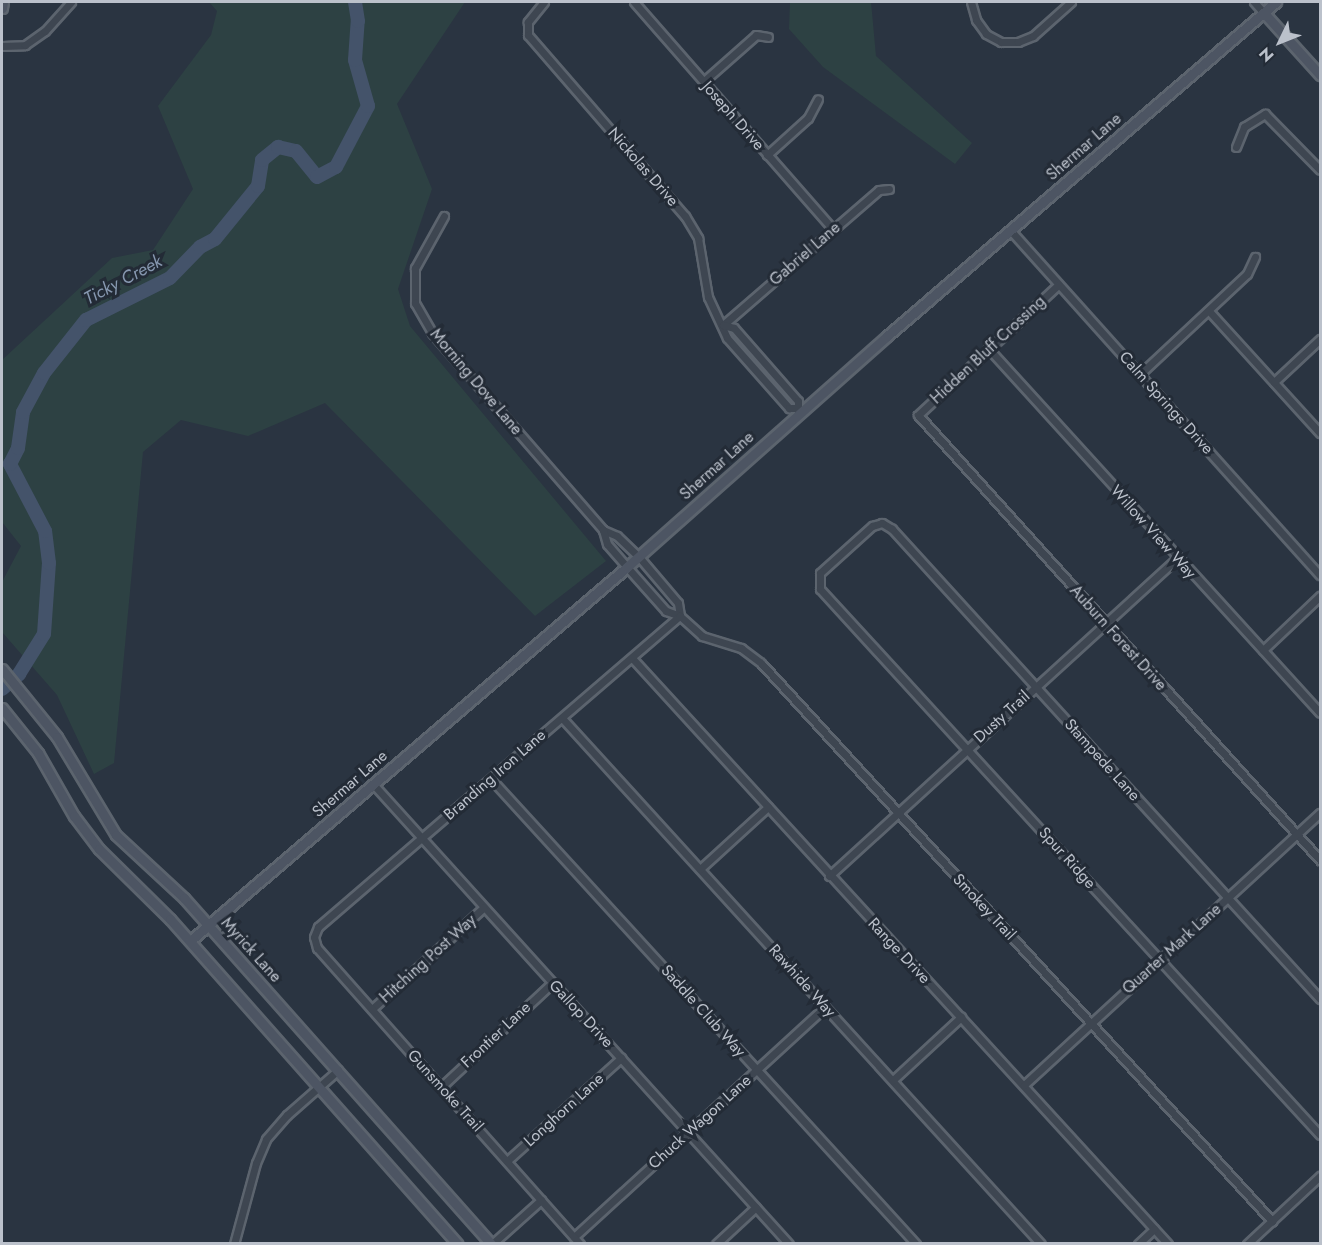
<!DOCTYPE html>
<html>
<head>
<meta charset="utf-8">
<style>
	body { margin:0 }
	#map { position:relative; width:1322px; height:1245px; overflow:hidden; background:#2a3441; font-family:Jost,sans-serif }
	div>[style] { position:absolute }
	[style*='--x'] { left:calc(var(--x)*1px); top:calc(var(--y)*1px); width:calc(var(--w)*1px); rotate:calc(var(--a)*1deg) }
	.green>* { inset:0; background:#2d4143 }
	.river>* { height:14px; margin:-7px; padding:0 7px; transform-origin:7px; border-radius:7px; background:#44536a }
	.roads { filter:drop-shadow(2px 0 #5c646e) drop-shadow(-2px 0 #5c646e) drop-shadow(0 2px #5c646e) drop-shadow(0 -2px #5c646e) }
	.street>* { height:7px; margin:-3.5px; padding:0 3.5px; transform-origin:3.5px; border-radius:3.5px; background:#3e4651 }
	.secondary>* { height:9px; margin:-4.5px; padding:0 4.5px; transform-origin:4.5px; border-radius:4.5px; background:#4d5563 }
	span { translate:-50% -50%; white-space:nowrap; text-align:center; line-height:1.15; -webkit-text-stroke:6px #232b36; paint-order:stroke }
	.street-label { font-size:16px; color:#bbc1cb }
	.water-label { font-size:18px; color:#8697af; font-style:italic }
	.frame { position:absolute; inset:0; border:3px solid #bbc1cb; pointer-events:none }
	.north { position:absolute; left:1250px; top:12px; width:60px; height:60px; -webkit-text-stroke:4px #232b36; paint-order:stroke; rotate:227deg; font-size:16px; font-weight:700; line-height:24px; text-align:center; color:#bbc1cb }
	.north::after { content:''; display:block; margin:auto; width:21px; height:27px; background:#bbc1cb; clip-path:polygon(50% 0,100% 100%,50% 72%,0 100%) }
</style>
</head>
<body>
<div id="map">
	<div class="green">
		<i style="clip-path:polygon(209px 2px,465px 2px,397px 104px,432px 189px,398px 289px,410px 326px,606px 561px,535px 616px,325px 403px,248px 436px,181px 420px,143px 452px,114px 763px,94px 774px,57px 695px,2px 632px,2px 582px,21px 546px,2px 522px,2px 360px,112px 258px,153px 250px,193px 189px,158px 106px,211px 35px,217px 11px)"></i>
		<i style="clip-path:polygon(790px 2px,871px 2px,876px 56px,972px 143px,955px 164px,823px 67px,789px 29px)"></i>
	</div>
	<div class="river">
		<i style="--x:2;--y:689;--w:23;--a:-41"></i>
		<i style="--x:19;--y:674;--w:47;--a:-58"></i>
		<i style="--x:44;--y:634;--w:71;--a:-86"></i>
		<i style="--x:49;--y:563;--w:32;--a:-97"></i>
		<i style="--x:45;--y:531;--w:76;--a:-117.6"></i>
		<i style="--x:10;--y:464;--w:18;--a:-63"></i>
		<i style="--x:18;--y:448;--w:36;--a:-82"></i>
		<i style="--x:23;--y:412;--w:44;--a:-61.7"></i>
		<i style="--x:44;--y:373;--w:68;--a:-51.6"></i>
		<i style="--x:86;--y:320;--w:94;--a:-26.6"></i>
		<i style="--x:170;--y:278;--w:43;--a:-45.9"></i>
		<i style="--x:200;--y:247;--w:17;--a:-28"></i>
		<i style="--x:215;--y:239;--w:68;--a:-50.9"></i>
		<i style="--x:258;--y:186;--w:26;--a:-81"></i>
		<i style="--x:262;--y:160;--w:21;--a:-39"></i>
		<i style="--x:278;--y:147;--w:18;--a:13"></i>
		<i style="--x:296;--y:151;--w:33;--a:51"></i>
		<i style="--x:317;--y:177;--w:21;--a:-28"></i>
		<i style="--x:336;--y:167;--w:69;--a:-62.3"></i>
		<i style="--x:368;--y:106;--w:48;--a:-105.8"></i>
		<i style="--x:355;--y:60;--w:39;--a:-86"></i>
		<i style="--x:358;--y:21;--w:19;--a:-99"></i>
	</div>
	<div class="roads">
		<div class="street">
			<i style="--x:544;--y:2;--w:26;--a:129"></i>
			<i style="--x:528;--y:22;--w:13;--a:90"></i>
			<i style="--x:528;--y:35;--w:240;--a:49.1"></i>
			<i style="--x:685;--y:216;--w:26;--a:59"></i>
			<i style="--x:698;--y:238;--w:60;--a:80.4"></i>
			<i style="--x:708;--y:297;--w:45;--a:65.1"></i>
			<i style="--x:727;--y:338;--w:94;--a:48.5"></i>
			<i style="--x:789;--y:408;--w:7;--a:0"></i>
			<i style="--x:634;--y:2;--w:302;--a:48.8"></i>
			<i style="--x:971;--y:2;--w:19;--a:74"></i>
			<i style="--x:976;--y:20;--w:17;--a:54"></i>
			<i style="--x:986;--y:34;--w:17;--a:28"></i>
			<i style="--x:1001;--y:42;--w:17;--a:0"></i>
			<i style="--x:1018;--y:42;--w:16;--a:-22"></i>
			<i style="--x:1033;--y:36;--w:51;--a:-41.8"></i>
			<i style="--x:1254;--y:2;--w:15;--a:48"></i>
			<i style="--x:2;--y:46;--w:23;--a:-2"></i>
			<i style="--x:25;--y:45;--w:24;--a:-35"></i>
			<i style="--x:45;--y:31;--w:39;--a:-48"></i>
			<i style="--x:704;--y:81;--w:69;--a:-41.5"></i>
			<i style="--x:756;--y:35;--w:12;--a:9"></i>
			<i style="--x:1236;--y:147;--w:22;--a:-68"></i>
			<i style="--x:1244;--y:127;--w:25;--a:-32"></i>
			<i style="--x:1265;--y:114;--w:78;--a:45.5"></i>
			<i style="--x:767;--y:155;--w:55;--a:-42.1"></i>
			<i style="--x:808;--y:118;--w:21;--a:-62"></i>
			<i style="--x:444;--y:216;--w:60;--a:119.1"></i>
			<i style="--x:415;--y:268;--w:35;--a:90"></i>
			<i style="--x:415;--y:303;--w:34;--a:60"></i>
			<i style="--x:432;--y:333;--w:261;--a:49"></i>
			<i style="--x:603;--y:530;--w:15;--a:23"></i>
			<i style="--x:617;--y:536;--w:30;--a:44"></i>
			<i style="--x:639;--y:557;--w:60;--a:49.7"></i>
			<i style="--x:678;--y:603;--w:13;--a:81"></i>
			<i style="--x:680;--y:616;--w:15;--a:-160"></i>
			<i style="--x:666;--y:611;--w:59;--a:-131.6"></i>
			<i style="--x:627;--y:567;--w:30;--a:-131"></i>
			<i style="--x:607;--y:544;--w:15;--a:-106"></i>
			<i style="--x:1011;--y:231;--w:462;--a:48.1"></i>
			<i style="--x:1058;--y:285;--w:191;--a:137.1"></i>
			<i style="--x:918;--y:415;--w:600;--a:47.91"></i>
			<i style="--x:1209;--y:311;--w:165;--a:47.7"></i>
			<i style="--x:723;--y:325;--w:206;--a:-40.9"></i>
			<i style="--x:879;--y:190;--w:10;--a:-6"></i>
			<i style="--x:723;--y:325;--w:11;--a:15"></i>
			<i style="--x:734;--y:328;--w:97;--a:48.8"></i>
			<i style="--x:798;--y:401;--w:10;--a:90"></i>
			<i style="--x:988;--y:348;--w:493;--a:47.7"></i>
			<i style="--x:1140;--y:374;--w:146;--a:-43.1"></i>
			<i style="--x:1247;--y:274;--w:19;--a:-65"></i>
			<i style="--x:1274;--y:382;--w:63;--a:-43.1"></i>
			<i style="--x:1263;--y:650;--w:79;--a:-43.5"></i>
			<i style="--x:632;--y:658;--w:794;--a:47.55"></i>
			<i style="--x:562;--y:718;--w:711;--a:47.68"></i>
			<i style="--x:491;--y:779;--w:630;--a:47.57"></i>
			<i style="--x:373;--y:784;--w:620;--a:47.88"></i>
			<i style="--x:700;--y:869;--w:92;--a:-42.4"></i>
			<i style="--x:829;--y:876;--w:470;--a:-42.4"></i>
			<i style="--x:1320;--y:999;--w:636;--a:-132.32"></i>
			<i style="--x:892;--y:529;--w:12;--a:-149"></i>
			<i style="--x:882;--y:523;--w:10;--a:163"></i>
			<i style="--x:872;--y:526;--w:70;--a:137.9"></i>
			<i style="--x:820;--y:573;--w:16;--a:90"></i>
			<i style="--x:820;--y:589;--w:740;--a:47.52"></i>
			<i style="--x:372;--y:1009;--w:150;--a:-42.3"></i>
			<i style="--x:893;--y:1080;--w:93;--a:-42.8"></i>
			<i style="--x:1024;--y:1085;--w:402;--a:-42.6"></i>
			<i style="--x:441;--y:1087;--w:152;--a:-43.1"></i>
			<i style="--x:507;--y:1161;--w:154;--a:-42.1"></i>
			<i style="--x:574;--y:1237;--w:340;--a:-42.5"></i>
			<i style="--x:234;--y:1244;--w:84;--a:-74.8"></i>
			<i style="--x:256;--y:1163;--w:26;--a:-67"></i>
			<i style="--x:266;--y:1139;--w:32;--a:-49"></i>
			<i style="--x:287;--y:1115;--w:68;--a:-41.4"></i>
			<i style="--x:492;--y:1244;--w:66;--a:-41.9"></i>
			<i style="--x:580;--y:1244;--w:396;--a:-131.6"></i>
			<i style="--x:317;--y:948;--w:11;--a:-105"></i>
			<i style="--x:314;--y:937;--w:11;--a:-68"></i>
			<i style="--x:318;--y:927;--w:477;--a:-40.7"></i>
			<i style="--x:680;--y:616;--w:30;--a:42"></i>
			<i style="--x:702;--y:636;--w:41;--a:17.1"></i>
			<i style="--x:741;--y:648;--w:25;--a:37"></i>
			<i style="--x:761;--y:663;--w:757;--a:47.52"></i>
			<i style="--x:716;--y:1244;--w:54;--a:-42.8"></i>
			<i style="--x:1138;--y:1244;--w:22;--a:-43"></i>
			<i style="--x:1247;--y:1244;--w:100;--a:-43"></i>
		</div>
		<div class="secondary">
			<i style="--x:2;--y:8;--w:6;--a:-81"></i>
			<i style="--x:1264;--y:13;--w:84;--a:47.9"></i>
			<i style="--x:2;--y:669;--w:87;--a:51"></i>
			<i style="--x:57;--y:737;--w:114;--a:59"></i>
			<i style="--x:116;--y:835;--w:93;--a:42.8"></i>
			<i style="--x:184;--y:898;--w:463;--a:48.4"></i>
			<i style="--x:2;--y:708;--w:58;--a:51.3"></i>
			<i style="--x:38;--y:753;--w:73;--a:60.3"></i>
			<i style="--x:74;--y:816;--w:41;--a:52.9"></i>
			<i style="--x:99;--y:849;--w:100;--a:44.6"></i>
			<i style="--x:170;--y:919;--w:434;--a:48.5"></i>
			<i style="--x:190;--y:941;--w:575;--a:-40.56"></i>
			<i style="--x:627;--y:567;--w:348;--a:-41.6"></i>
			<i style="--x:887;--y:336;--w:513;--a:-40.65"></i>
		</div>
	</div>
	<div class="street-label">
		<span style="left:733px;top:116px;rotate:49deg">Joseph Drive</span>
		<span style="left:1084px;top:147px;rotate:-41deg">Shermar Lane</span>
		<span style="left:643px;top:167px;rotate:49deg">Nickolas Drive</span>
		<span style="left:805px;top:254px;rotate:-41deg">Gabriel Lane</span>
		<span style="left:988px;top:350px;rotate:-43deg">Hidden Bluff Crossing</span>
		<span style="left:476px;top:382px;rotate:50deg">Morning Dove Lane</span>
		<span style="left:1166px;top:403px;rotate:48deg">Calm Springs Drive</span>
		<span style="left:717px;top:466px;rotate:-42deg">Shermar Lane</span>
		<span style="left:1153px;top:532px;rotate:48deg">Willow View Way</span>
		<span style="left:1118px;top:638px;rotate:48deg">Auburn Forest Drive</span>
		<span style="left:1002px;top:717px;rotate:-42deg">Dusty Trail</span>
		<span style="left:1102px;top:760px;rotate:48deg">Stampede Lane</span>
		<span style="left:495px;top:775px;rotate:-41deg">Branding Iron Lane</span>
		<span style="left:350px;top:784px;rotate:-41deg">Shermar Lane</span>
		<span style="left:1067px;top:858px;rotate:48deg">Spur Ridge</span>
		<span style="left:984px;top:907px;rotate:47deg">Smokey Trail</span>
		<span style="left:1172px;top:949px;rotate:-42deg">Quarter Mark Lane</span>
		<span style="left:251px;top:950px;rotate:48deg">Myrick Lane</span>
		<span style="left:899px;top:951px;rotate:47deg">Range Drive</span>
		<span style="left:428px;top:959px;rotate:-42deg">Hitching Post Way</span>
		<span style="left:802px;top:981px;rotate:48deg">Rawhide Way</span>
		<span style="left:703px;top:1011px;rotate:48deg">Saddle Club Way</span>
		<span style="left:581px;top:1014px;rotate:47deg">Gallop Drive</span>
		<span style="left:496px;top:1035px;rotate:-43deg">Frontier Lane</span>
		<span style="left:445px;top:1091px;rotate:48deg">Gunsmoke Trail</span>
		<span style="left:564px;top:1110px;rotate:-42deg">Longhorn Lane</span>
		<span style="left:700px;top:1122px;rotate:-42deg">Chuck Wagon Lane</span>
	</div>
	<div class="water-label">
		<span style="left:123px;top:280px;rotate:-28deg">Ticky Creek</span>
	</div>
	<div class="frame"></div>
	<div class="north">N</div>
</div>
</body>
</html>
